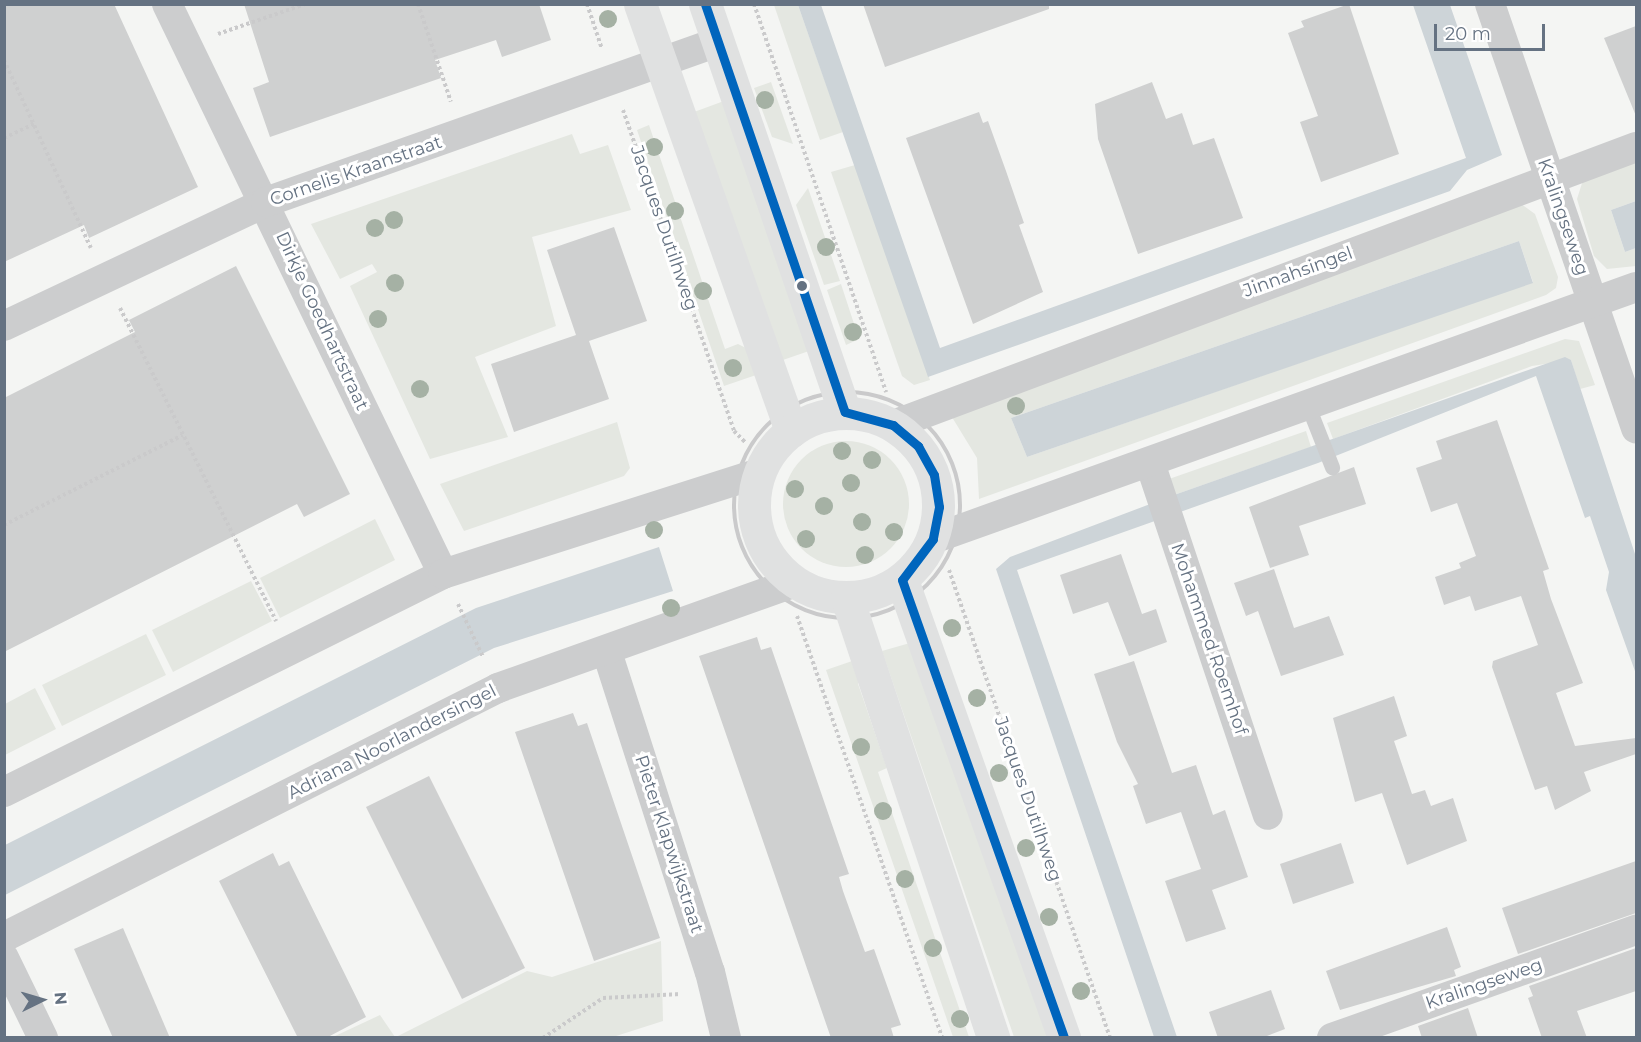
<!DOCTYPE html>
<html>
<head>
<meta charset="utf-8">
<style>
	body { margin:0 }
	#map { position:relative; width:1641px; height:1042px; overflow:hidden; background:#f4f5f3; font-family:Montserrat,sans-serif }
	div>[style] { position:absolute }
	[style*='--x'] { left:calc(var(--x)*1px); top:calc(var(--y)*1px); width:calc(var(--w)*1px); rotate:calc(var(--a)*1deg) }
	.green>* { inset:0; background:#e4e7e1 }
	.round { border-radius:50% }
	.water>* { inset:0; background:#cdd4d8 }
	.building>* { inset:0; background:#cfd0d0 }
	.path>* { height:4px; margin-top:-2px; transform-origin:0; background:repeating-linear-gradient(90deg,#cacacb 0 3px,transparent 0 6px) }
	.path>.ring { margin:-2px; padding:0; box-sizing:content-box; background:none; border:4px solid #cacacb; border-radius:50% }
	.service>* { height:15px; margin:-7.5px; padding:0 7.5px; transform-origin:7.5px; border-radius:7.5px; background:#cccdce }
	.minor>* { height:30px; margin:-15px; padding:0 15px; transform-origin:15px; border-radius:15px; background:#cccdce }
	.secondary>* { height:33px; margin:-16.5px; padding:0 16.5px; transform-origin:16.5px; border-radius:16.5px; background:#e0e1e1 }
	.secondary>.ring { margin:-16.5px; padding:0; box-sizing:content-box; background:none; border:33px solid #e0e1e1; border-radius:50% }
	.bus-1>* { height:9px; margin:-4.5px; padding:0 4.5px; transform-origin:4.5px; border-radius:4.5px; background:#0065bd }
	.trees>* { width:18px; height:18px; margin:-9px; border-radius:50%; background:#a5b1a4 }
	.dots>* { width:16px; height:16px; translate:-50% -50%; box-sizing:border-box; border:3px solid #fff; border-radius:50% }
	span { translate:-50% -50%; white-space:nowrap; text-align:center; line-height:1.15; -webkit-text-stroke:6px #fff; paint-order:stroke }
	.street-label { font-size:18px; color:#657282 }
	.frame { position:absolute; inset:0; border:6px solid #657282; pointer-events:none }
	.north { position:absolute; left:12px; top:970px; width:60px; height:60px; -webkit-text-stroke:4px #fff; paint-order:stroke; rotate:85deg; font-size:16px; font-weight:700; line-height:24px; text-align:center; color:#657282 }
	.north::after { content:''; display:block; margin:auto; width:21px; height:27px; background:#657282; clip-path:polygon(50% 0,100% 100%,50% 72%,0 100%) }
	.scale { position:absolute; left:1434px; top:24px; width:111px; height:27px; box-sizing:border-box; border:3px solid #657282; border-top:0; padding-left:8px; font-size:18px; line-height:21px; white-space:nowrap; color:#657282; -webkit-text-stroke:4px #fff; paint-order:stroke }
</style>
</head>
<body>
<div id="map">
	<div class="green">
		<i style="clip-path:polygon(774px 5px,798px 5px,843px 132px,820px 140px)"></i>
		<i style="clip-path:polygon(771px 82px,793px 144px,772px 137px,754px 88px)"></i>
		<i style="clip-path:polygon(724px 101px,809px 351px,780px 361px,694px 112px)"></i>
		<i style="clip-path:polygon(649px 125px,725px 349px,738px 344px,750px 350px,759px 374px,724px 386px,637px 130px)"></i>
		<i style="clip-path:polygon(572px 134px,580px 154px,608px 145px,631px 210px,532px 237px,556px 326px,475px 357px,508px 437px,430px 459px,350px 286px,377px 272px,372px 264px,340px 279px,311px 224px)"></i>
		<i style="clip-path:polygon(1636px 161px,1636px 201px,1611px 210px,1625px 252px,1636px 248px,1636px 266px,1607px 269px,1594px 256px,1577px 199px,1583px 180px)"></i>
		<i style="clip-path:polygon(855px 165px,930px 380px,914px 385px,902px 376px,831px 172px)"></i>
		<i style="clip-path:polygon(808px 188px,840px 281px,824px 285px,796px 205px)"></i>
		<i style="clip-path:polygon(evenodd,1520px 203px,1535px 214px,1558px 277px,1556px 288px,1546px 295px,979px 499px,977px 458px,947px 409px,1520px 203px,1519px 241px,1533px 282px,1027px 457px,1011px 418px,1519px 241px)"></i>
		<i style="clip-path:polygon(841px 284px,859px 339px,846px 345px,827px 290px)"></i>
		<i style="clip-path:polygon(1565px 339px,1579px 341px,1595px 385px,1580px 389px,1571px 360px,1532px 366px,1333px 439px,1327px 423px)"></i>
		<i style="clip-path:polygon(617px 422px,630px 468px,624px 476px,464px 531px,440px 484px)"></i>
		<i style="clip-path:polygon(1306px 431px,1311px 447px,1174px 495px,1169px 479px)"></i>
		<i class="round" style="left:783px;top:441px;width:126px;height:126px"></i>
		<i style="clip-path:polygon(375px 519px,395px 560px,280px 618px,260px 578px)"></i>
		<i style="clip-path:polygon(251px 581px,272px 621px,173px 672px,152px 630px)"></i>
		<i style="clip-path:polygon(146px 634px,166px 675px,62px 726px,42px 685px)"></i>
		<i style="clip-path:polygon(910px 643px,1048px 1037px,1014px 1037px,882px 651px)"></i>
		<i style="clip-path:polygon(858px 659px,858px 684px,887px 768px,878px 772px,969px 1037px,953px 1037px,826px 670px)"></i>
		<i style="clip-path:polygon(35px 688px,56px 729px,5px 755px,5px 704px)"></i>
		<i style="clip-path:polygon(661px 941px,663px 1021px,613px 1037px,396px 1037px,527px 971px,552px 977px)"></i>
		<i style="clip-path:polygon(380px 1015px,395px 1037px,333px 1037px)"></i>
	</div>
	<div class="water">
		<i style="clip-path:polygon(798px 5px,821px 5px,940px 348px,1466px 158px,1413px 5px,1450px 5px,1502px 155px,1467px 170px,1450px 191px,928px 377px)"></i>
		<i style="clip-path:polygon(1636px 201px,1636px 248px,1625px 252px,1611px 210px)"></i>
		<i style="clip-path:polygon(1519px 241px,1533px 283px,1027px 457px,1011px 418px)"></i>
		<i style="clip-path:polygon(1565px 357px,1571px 360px,1636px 557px,1636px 674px,1606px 590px,1609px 572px,1590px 516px,1585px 518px,1536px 376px,1318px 463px,1017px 570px,1177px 1037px,1154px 1037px,996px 569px,1010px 557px,1174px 495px)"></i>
		<i style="clip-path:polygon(659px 547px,673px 591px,494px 648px,5px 895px,5px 845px,476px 608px)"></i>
	</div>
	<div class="building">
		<i style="clip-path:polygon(4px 4px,114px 4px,198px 187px,89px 238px,84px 225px,4px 262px)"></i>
		<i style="clip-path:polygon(244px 4px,539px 4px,551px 40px,502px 57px,496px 40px,435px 60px,441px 78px,270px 137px,253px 88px,269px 82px)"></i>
		<i style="clip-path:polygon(863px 4px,1049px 4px,1049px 9px,885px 67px)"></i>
		<i style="clip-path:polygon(1349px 4px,1399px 154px,1321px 182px,1300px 122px,1318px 116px,1288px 33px,1304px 27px,1301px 21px)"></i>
		<i style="clip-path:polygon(1636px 26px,1636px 116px,1604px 38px)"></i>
		<i style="clip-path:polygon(1152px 82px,1166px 119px,1182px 113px,1193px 145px,1214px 138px,1243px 218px,1138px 254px,1098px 139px,1095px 104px)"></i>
		<i style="clip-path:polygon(979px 112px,983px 123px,988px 121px,1006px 171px,1024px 223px,1019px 225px,1043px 292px,973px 324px,906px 138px)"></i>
		<i style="clip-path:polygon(614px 227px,647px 321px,589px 341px,609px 399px,514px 432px,491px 364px,576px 335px,547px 250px)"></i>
		<i style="clip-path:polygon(236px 266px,350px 494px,304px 517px,297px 504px,4px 652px,4px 398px,135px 332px,129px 320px)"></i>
		<i style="clip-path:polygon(1497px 420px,1549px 569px,1543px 571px,1551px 599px,1583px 683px,1556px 693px,1575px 746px,1636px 738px,1636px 754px,1584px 772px,1591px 791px,1555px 810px,1547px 786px,1535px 790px,1492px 667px,1493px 661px,1538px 645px,1521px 596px,1475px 611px,1470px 596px,1444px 605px,1435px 577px,1461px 568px,1459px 563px,1476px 556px,1457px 503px,1431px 512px,1416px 468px,1442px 459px,1436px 441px)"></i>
		<i style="clip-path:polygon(1354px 467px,1366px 504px,1299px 526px,1309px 555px,1270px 568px,1249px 507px)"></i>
		<i style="clip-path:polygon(1121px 554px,1142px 614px,1156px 609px,1167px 642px,1129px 656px,1108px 602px,1073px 614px,1060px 575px)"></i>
		<i style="clip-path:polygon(1274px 569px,1294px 628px,1329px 616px,1344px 655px,1281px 676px,1258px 611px,1246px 616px,1234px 583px)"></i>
		<i style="clip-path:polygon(757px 637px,761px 650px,771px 647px,849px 874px,839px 877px,843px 891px,865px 952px,874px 949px,901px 1025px,891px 1028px,894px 1038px,831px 1038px,699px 656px)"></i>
		<i style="clip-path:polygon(1134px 661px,1172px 773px,1196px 765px,1213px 815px,1225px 810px,1248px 877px,1212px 890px,1226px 929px,1186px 942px,1165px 881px,1201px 869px,1181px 812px,1146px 824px,1133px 786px,1138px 784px,1117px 742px,1094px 674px)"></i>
		<i style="clip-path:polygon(1394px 696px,1407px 736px,1394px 741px,1412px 794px,1425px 790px,1431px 806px,1453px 798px,1467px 841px,1407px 865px,1382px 793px,1355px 802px,1333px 718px)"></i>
		<i style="clip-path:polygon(573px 713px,578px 726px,587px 723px,660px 938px,594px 961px,515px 732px)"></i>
		<i style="clip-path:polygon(429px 776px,525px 968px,462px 999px,366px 807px)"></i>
		<i style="clip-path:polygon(1341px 843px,1354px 883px,1293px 904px,1280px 864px)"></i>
		<i style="clip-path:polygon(273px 853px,279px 866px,289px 861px,366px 1017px,326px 1038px,298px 1038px,219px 881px)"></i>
		<i style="clip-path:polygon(1636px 861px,1636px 913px,1518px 954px,1502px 908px)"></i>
		<i style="clip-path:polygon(1447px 927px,1461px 967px,1454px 970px,1456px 976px,1340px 1010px,1326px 971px)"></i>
		<i style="clip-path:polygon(123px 928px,144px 977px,170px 1038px,113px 1038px,74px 949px)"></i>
		<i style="clip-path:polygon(1636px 948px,1636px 991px,1577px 1011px,1587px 1038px,1542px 1038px,1528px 998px,1533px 996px,1529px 986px)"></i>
		<i style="clip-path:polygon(1271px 990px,1285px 1029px,1262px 1038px,1218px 1038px,1209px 1012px)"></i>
		<i style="clip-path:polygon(1468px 1008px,1478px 1038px,1422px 1038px,1418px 1026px)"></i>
	</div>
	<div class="path">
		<i style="--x:418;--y:4;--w:103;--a:71.4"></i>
		<i style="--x:587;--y:4;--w:47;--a:71.6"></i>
		<i style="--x:754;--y:4;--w:410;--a:71.2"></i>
		<i style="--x:218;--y:34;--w:92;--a:-19"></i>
		<i style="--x:4;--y:60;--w:207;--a:65.2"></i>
		<i style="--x:623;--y:110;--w:340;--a:70.9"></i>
		<i style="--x:734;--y:431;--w:16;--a:45"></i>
		<i style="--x:4;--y:138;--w:33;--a:-25"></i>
		<i style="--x:120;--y:308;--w:350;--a:63.5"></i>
		<i class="ring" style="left:734px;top:392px;width:222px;height:222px"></i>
		<i style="--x:4;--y:525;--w:200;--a:-26.7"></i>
		<i style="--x:949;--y:570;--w:495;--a:71"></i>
		<i style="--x:458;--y:604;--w:59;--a:64.7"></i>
		<i style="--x:797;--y:616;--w:446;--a:71"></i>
		<i style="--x:543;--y:1038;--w:72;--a:-33.7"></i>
		<i style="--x:603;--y:998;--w:78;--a:-2.9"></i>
	</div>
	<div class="service">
		<i style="--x:1308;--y:406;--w:66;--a:68.5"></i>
	</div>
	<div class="minor">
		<i style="--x:167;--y:4;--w:633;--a:64.16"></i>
		<i style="--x:1490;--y:4;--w:449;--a:71"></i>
		<i style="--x:4;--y:326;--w:290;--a:-25.3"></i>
		<i style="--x:266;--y:202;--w:479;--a:-19.5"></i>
		<i style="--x:893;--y:425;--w:793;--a:-20.51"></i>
		<i style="--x:1150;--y:463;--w:371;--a:71.5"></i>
		<i style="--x:933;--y:539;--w:747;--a:-19.72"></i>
		<i style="--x:607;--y:652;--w:336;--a:72.2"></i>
		<i style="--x:710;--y:972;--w:68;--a:76.4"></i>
		<i style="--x:4;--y:792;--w:490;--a:-26.4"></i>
		<i style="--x:443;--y:574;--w:332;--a:-17.7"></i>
		<i style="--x:4;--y:937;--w:553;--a:-26.75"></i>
		<i style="--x:498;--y:688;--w:315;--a:-19.6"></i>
		<i style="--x:4;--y:958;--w:89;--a:64"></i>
		<i style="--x:1332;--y:1038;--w:323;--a:-19.6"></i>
	</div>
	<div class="secondary">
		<i style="--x:640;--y:4;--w:453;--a:70.5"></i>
		<i style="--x:705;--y:4;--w:431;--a:71.1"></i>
		<i class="ring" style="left:754px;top:413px;width:151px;height:151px"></i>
		<i style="--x:902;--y:580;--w:486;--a:70.5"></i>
		<i style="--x:847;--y:598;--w:464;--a:71.6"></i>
	</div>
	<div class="bus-1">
		<i style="--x:705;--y:4;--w:431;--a:71.1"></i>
		<i style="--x:845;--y:412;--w:50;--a:15.2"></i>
		<i style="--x:893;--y:425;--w:33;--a:40"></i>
		<i style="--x:918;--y:446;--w:33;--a:61"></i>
		<i style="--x:934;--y:475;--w:32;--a:81"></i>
		<i style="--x:939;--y:507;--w:33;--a:101"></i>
		<i style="--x:933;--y:539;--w:51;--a:127.1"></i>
		<i style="--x:902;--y:580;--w:486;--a:70.5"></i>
	</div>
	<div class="trees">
		<i style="left:608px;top:19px"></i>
		<i style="left:765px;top:100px"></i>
		<i style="left:654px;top:147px"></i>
		<i style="left:675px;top:211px"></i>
		<i style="left:394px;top:220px"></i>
		<i style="left:375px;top:228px"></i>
		<i style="left:826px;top:247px"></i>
		<i style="left:395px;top:283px"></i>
		<i style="left:703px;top:291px"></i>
		<i style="left:378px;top:319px"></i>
		<i style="left:853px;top:332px"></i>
		<i style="left:733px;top:368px"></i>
		<i style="left:420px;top:389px"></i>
		<i style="left:1016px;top:406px"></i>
		<i style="left:842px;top:451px"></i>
		<i style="left:872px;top:460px"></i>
		<i style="left:851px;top:483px"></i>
		<i style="left:795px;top:489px"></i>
		<i style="left:824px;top:506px"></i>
		<i style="left:862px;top:522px"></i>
		<i style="left:654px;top:530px"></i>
		<i style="left:894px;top:532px"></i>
		<i style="left:806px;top:539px"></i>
		<i style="left:865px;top:555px"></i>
		<i style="left:671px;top:608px"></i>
		<i style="left:952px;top:628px"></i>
		<i style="left:977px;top:698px"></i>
		<i style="left:861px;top:747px"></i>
		<i style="left:999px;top:773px"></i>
		<i style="left:883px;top:811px"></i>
		<i style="left:1026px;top:848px"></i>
		<i style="left:905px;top:879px"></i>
		<i style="left:1049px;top:917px"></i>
		<i style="left:933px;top:948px"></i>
		<i style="left:1081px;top:991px"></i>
		<i style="left:960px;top:1019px"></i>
	</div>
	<div class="dots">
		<i style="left:802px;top:286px;background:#657282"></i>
	</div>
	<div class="street-label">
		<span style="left:356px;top:171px;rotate:-19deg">Cornelis Kraanstraat</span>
		<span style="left:1563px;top:217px;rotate:71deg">Kralingseweg</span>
		<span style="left:664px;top:228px;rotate:71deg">Jacques Dutilhweg</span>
		<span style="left:1298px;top:272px;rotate:-20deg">Jinnahsingel</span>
		<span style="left:322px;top:321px;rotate:65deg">Dirkje Goedhartstraat</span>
		<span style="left:1209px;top:639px;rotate:71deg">Mohammed Roemhof</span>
		<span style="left:392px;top:742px;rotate:-27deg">Adriana Noorlandersingel</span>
		<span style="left:1028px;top:799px;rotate:71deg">Jacques Dutilhweg</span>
		<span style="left:669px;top:844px;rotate:72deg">Pieter Klapwijkstraat</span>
		<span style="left:1484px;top:984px;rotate:-19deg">Kralingseweg</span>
	</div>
	<div class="frame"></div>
	<div class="north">N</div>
	<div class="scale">20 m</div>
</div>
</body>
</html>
